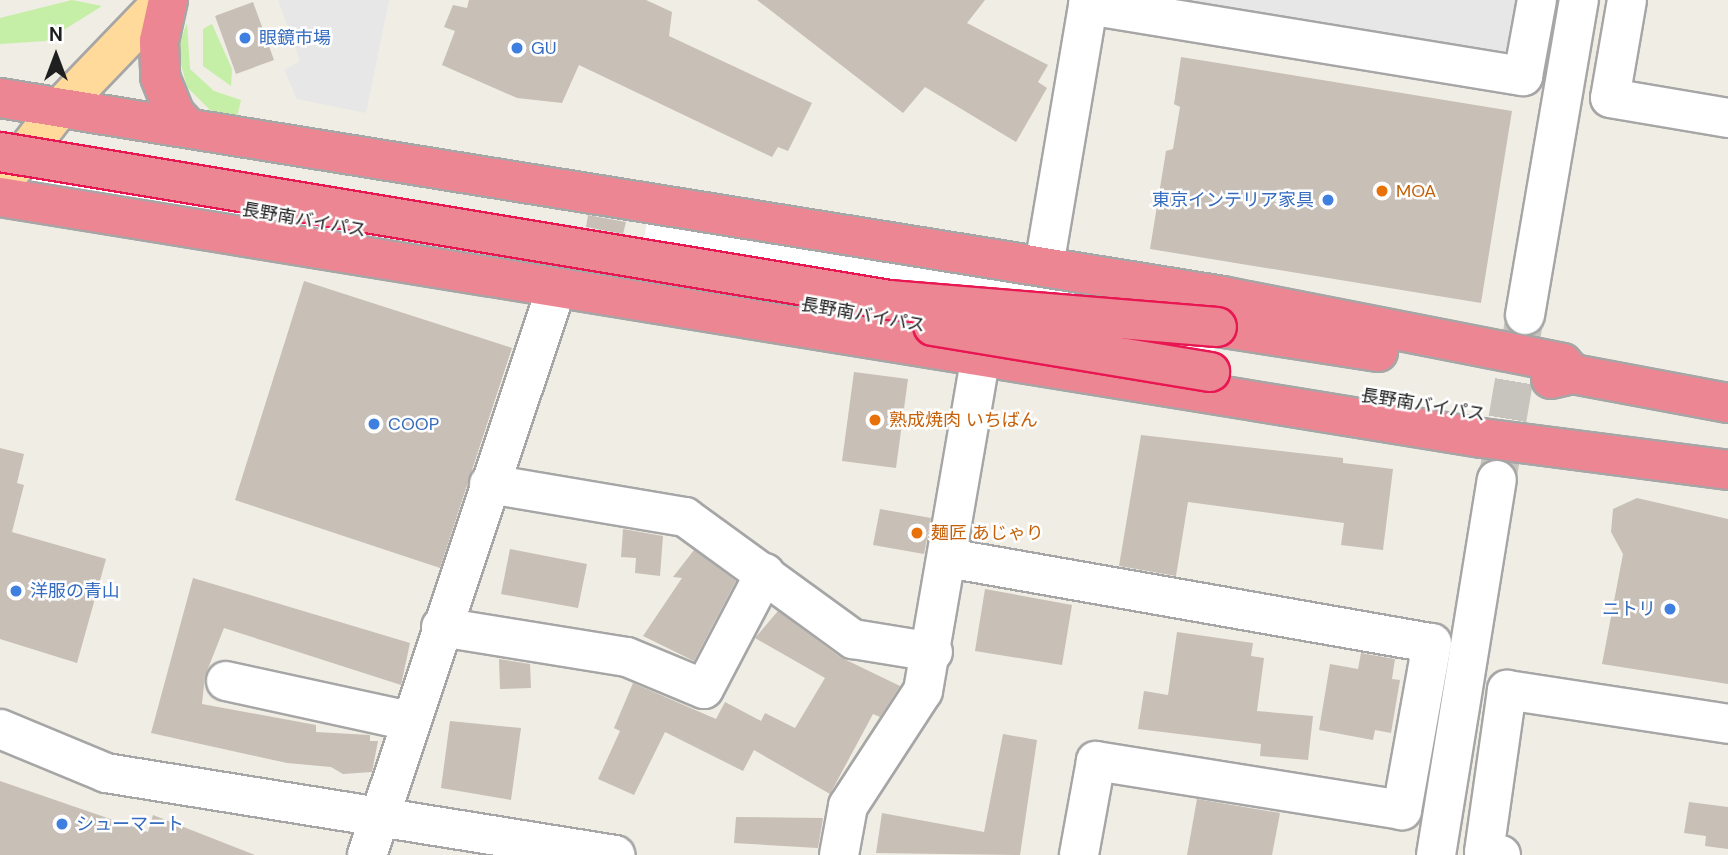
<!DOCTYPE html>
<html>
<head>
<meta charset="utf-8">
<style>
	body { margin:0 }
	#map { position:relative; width:1728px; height:855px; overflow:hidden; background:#f0ede4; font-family:"DM Sans","Noto Sans JP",sans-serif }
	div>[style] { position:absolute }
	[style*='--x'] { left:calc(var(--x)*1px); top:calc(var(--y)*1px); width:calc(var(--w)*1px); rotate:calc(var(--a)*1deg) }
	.grass>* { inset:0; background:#c5eea6 }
	.parking>* { inset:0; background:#e7e7e7 }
	.pier>* { inset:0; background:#fff }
	.building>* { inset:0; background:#c8bfb7 }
	.minor-tunnel>* { height:38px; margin-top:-19px; transform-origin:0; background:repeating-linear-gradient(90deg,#c6c4bd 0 38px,transparent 0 57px) }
	.roads { filter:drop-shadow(2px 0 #a6a6a6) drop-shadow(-2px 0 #a6a6a6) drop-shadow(0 2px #a6a6a6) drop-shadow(0 -2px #a6a6a6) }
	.minor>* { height:38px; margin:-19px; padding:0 19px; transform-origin:19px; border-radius:19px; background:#fff }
	.major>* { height:38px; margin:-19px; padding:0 19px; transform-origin:19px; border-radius:19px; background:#ffda9a }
	.highway>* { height:38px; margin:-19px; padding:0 19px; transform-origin:19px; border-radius:19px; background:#ed8693 }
	.bridges { filter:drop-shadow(2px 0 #e81752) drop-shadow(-2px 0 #e81752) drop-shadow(0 2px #e81752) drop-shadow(0 -2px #e81752) }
	.highway-bridge>* { height:38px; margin:-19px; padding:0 19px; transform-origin:19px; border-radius:19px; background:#ed8693 }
	.dots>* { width:19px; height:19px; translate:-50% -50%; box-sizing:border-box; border:4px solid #fff; border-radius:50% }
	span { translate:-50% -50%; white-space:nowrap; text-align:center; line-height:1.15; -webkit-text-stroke:5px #fff; paint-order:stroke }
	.shop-label { font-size:18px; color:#366cbe }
	.left { translate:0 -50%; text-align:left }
	.right { translate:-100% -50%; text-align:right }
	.food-label { font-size:18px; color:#c56008 }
	.street-label { font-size:18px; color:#1f1f1f }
	.north { position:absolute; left:21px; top:21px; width:70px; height:70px; -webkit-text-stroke:5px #fff; paint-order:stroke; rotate:0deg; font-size:19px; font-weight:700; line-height:28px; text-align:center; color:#1f1f1f }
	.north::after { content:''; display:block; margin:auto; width:24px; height:32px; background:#1f1f1f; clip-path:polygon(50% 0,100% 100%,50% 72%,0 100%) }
</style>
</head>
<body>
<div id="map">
	<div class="grass">
		<i style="clip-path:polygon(72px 0,102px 6px,46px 41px,0 44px,0 18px)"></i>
		<i style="clip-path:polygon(187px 23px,190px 69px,214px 91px,241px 100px,236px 121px,216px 116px,187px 87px,177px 49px)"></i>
		<i style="clip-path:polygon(212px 24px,232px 69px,231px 86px,203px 66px,203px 29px)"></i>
	</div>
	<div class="parking">
		<i style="clip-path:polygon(278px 0,389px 0,366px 113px,297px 99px,284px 70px,300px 61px)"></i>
		<i style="clip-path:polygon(1125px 0,1528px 0,1519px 54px,1503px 64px)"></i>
	</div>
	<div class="pier">
		<i style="clip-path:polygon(0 143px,642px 249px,649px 212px,1220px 309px,1209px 381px,0 181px)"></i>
	</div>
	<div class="building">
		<i style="clip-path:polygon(469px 0,646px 0,672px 12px,669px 36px,812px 103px,788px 151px,778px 147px,772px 157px,579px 65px,562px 103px,517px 98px,442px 65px,455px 31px,444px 27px,453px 5px,467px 8px)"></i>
		<i style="clip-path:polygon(757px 0,985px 0,967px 23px,1048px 65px,1038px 82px,1047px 88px,1016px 142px,925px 87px,903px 113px)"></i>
		<i style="clip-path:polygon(253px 2px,274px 60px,236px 74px,215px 16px)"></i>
		<i style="clip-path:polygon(1181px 57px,1512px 111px,1481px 303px,1150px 249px,1166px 151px,1173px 149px,1180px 107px,1174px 104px)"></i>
		<i style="clip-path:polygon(588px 215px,626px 222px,623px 234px,586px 227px)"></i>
		<i style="clip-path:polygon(304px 281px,512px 348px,440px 568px,235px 500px)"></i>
		<i style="clip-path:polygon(854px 372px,908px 379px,896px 468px,842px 461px)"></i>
		<i style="clip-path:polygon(1141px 435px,1343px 458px,1343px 463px,1393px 469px,1383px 550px,1341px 545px,1344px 523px,1188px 502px,1176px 576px,1119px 566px)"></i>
		<i style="clip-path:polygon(0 448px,24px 454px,17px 483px,24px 485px,12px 532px,106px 559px,77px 663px,0 639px)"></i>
		<i style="clip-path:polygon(1637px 498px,1728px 519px,1728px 684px,1602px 664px,1623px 554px,1611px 532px,1613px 509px)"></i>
		<i style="clip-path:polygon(880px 509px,931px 518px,924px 554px,873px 545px)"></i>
		<i style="clip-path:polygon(623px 529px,663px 536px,660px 576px,635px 573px,636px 558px,621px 557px)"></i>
		<i style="clip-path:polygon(510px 549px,587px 564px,578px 608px,501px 594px)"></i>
		<i style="clip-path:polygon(694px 550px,736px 581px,694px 661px,643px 636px,682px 578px,673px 577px)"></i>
		<i style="clip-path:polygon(193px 578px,410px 643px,401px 685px,224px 628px,205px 676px,202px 704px,316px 725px,316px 732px,370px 735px,370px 741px,378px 741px,372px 772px,343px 774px,331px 767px,287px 763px,151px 733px)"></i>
		<i style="clip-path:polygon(985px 589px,1072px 605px,1062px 665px,975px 651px)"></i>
		<i style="clip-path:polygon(778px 611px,840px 657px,900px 686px,880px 717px,873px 714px,830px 794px,754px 750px,743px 771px,665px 732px,634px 795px,598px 779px,620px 731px,614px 728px,633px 683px,716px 719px,725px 702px,761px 721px,765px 713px,795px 728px,825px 678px,755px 638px)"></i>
		<i style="clip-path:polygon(1177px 632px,1253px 643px,1251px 656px,1264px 658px,1257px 711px,1313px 716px,1308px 760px,1260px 756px,1261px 744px,1138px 729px,1144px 691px,1168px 695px)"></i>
		<i style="clip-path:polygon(1361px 653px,1395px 659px,1392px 679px,1400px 680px,1391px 733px,1375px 730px,1373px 740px,1319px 730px,1330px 664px,1358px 669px)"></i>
		<i style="clip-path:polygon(499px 659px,530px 664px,531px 688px,500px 689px)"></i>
		<i style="clip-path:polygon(450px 721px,521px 728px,511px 800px,441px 788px)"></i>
		<i style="clip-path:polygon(1003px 734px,1037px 740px,1020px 855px,876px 853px,882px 813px,984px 832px)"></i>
		<i style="clip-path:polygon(0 781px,148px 832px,153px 815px,255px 855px,0 855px)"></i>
		<i style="clip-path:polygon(1197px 799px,1280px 813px,1272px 855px,1187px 855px)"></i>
		<i style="clip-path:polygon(1689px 802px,1728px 807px,1728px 849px,1705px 846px,1706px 836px,1684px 833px)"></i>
		<i style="clip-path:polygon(736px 817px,823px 818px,818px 848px,734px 843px)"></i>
	</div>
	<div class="minor-tunnel">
		<i style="--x:1498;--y:475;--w:162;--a:-80.4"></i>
	</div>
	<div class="roads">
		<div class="minor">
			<i style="--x:1627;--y:0;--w:99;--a:99.8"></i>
			<i style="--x:1610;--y:98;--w:120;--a:9.6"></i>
			<i style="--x:1088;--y:5;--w:441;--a:9.3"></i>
			<i style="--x:1523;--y:76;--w:77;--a:-79.6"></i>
			<i style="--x:1044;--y:266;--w:270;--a:-80.4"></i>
			<i style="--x:1525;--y:315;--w:320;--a:-80.3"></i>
			<i style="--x:489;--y:484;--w:199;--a:9.6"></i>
			<i style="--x:685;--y:517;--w:208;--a:36"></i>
			<i style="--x:853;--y:639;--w:81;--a:9.2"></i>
			<i style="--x:948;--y:558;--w:491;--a:10"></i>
			<i style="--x:1432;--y:643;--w:170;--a:100.2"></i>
			<i style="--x:1402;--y:810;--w:310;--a:-170.9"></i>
			<i style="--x:1096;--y:761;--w:96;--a:100.3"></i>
			<i style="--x:441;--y:627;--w:188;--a:9.2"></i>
			<i style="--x:627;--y:657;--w:83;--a:22.6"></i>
			<i style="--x:704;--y:689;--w:131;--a:-62.3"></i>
			<i style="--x:226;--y:681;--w:188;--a:12.3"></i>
			<i style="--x:0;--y:729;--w:115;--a:22.5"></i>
			<i style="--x:106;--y:773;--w:516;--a:9.15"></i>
			<i style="--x:367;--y:855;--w:597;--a:-71.53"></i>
			<i style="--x:839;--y:855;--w:50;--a:-79.6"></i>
			<i style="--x:848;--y:806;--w:137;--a:-56.9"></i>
			<i style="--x:923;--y:691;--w:340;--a:-80.2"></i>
			<i style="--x:1436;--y:855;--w:380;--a:-80.8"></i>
			<i style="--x:1501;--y:855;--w:17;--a:-170"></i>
			<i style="--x:1484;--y:852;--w:164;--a:-81.9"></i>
			<i style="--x:1507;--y:690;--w:224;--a:8.7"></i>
		</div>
		<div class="major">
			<i style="--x:0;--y:185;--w:96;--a:-52.2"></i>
			<i style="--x:59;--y:109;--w:151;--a:-46.1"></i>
		</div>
		<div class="highway">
			<i style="--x:168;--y:0;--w:42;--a:102.4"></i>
			<i style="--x:159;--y:41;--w:36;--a:88"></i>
			<i style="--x:160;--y:77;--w:40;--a:68"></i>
			<i style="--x:175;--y:114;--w:18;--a:47"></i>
			<i style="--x:0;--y:98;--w:1238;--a:9.2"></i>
			<i style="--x:1222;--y:296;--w:347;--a:11.1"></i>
			<i style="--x:1562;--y:363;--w:16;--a:45"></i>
			<i style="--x:0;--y:197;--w:1501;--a:9.24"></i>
			<i style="--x:1482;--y:438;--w:248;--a:7.4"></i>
			<i style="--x:1217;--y:327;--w:163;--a:8.8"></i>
			<i style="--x:1551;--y:379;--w:23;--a:-13"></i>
			<i style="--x:1573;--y:374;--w:158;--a:10.6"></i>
		</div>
	</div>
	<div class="bridges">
		<div class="highway-bridge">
			<i style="--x:0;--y:152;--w:901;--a:9.45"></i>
			<i style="--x:889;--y:300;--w:329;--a:4.7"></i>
			<i style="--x:933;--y:326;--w:281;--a:9.4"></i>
		</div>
	</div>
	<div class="dots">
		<i style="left:245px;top:38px;background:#3f7fe0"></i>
		<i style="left:517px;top:48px;background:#3f7fe0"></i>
		<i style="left:1382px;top:191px;background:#e8710a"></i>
		<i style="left:1328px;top:200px;background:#3f7fe0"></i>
		<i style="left:875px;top:420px;background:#e8710a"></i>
		<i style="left:374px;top:424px;background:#3f7fe0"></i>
		<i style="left:917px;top:533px;background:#e8710a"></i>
		<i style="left:16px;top:591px;background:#3f7fe0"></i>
		<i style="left:1670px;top:609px;background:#3f7fe0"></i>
		<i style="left:62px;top:824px;background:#3f7fe0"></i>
	</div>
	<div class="shop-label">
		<span class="left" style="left:259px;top:38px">眼鏡市場</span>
		<span class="left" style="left:531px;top:48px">GU</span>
		<span class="right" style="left:1314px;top:200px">東京インテリア家具</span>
		<span class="left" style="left:388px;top:424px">COOP</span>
		<span class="left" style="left:30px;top:591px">洋服の青山</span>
		<span class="right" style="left:1656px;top:609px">ニトリ</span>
		<span class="left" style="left:76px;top:824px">シューマート</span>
	</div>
	<div class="food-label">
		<span class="left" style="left:1396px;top:191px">MOA</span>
		<span class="left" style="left:889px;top:420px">熟成焼肉 いちばん</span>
		<span class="left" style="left:931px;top:533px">麺匠 あじゃり</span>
	</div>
	<div class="street-label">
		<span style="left:304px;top:220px;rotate:10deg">長野南バイパス</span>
		<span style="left:863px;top:315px;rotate:10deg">長野南バイパス</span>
		<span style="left:1423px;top:405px;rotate:9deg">長野南バイパス</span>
	</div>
	<div class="north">N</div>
</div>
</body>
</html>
